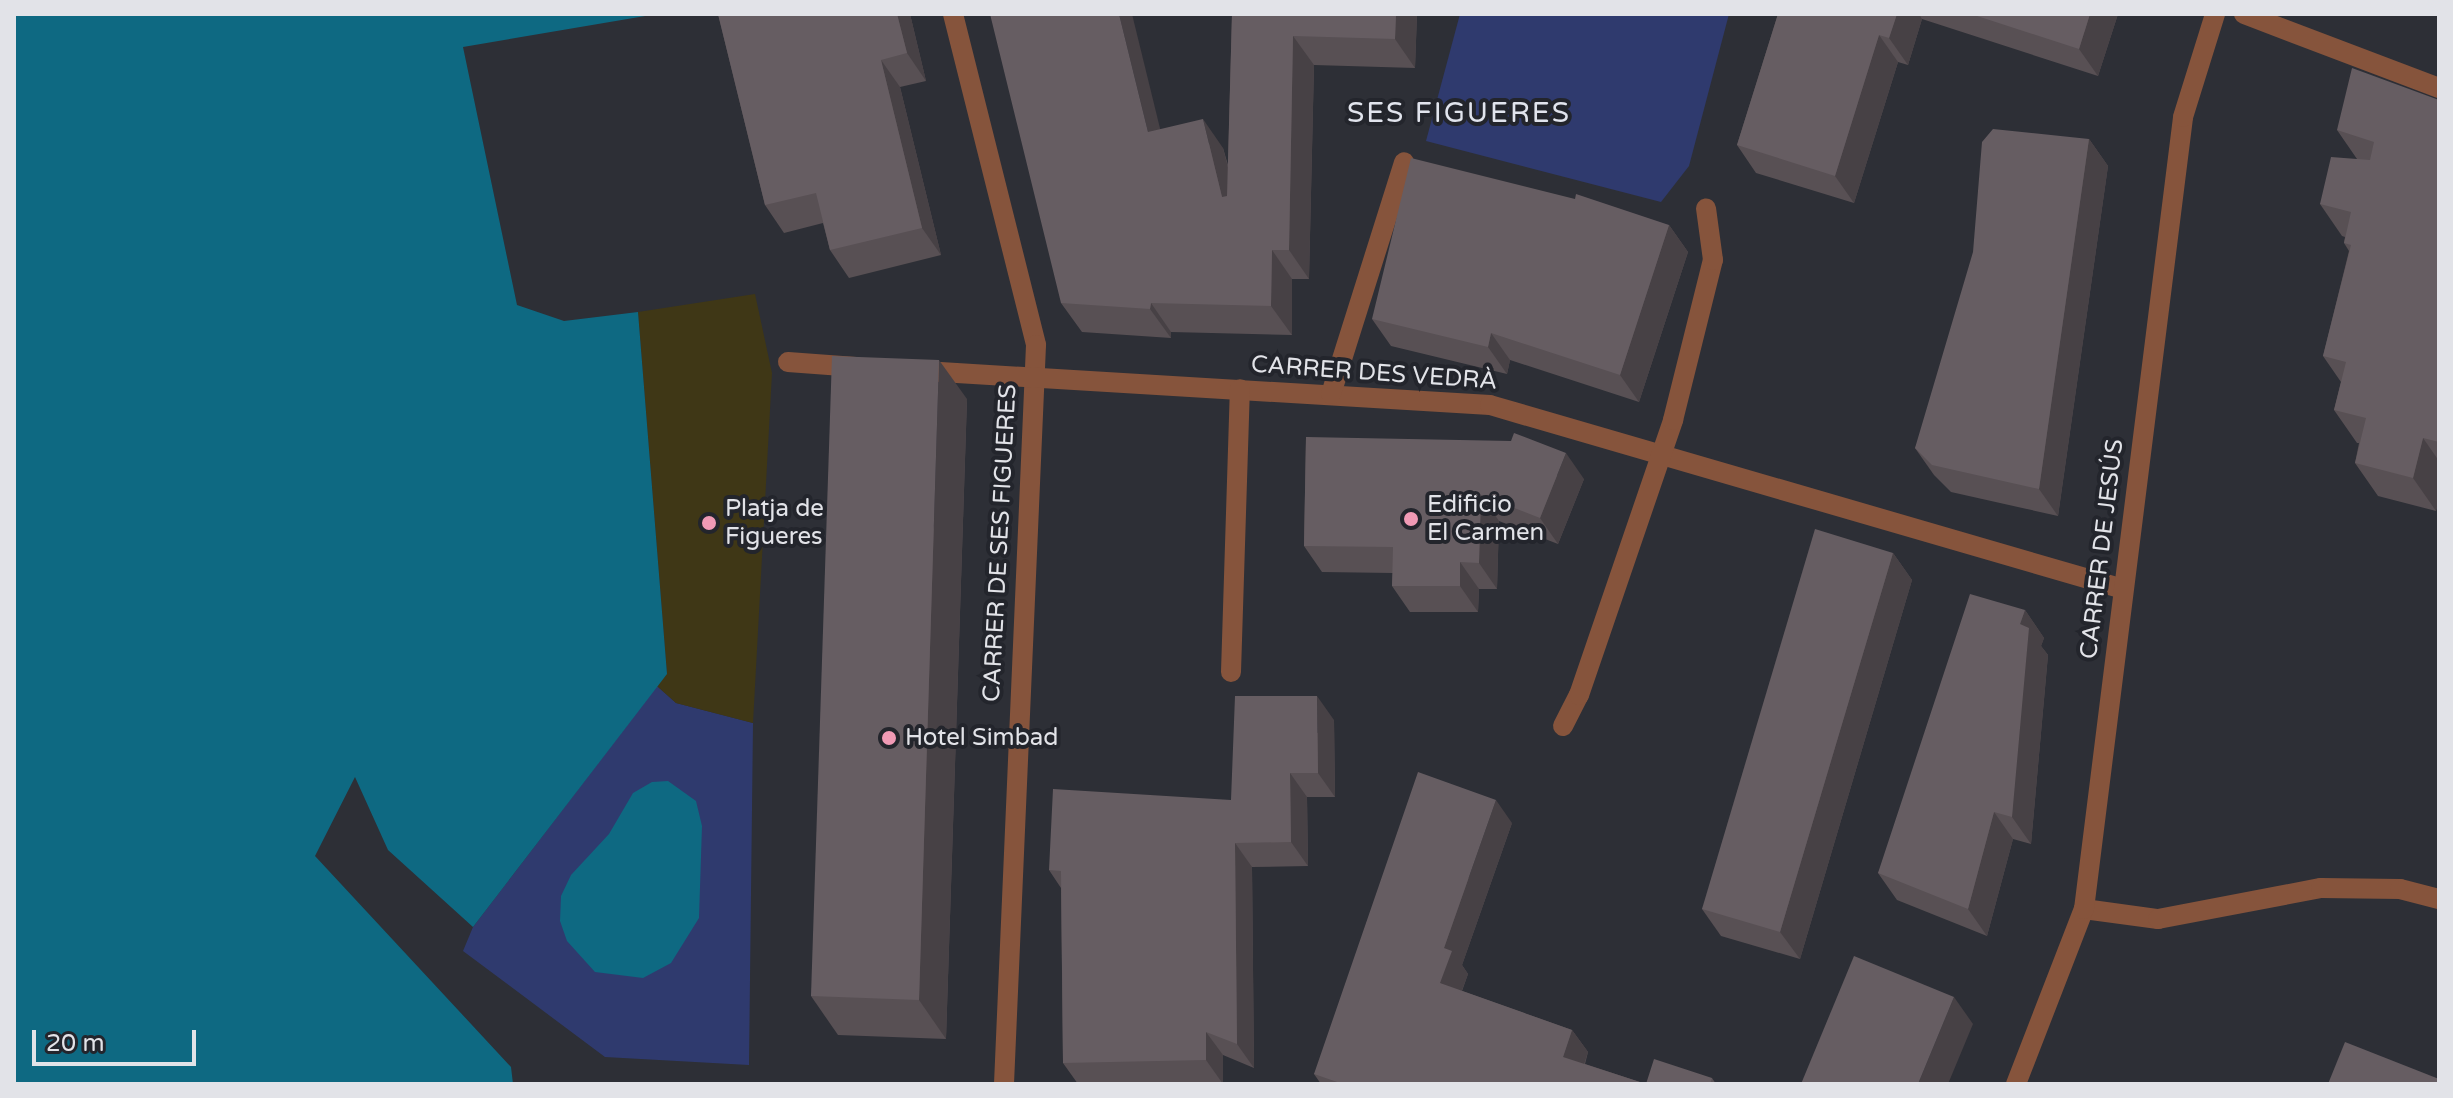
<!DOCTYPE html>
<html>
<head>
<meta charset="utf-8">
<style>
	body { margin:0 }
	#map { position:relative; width:2453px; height:1098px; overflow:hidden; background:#2d2f36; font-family:"Varela Round",sans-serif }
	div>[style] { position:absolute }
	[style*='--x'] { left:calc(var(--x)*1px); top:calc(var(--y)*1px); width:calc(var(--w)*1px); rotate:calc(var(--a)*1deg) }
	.green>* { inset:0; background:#2f3a6e }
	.sand>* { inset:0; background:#3f3716 }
	.water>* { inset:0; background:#0e6982 }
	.minor>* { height:20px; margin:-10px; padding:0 10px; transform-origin:10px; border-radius:10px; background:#86543c }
	.wall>* { inset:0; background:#585054 }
	.shaded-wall>* { inset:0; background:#474145 }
	.building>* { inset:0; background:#665d62 }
	.dots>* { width:22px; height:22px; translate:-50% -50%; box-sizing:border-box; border:4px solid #23252c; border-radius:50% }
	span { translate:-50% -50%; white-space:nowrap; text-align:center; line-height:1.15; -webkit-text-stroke:8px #23252c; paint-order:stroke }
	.street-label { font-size:24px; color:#e2e3e8 }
	.poi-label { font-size:24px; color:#e2e3e8 }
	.left { translate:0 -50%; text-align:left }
	.quarter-label { font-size:28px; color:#e1e4ed; letter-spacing:2px }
	.frame { position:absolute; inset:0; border:16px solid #e2e3e8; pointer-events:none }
	.scale { position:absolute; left:32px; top:1030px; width:164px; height:36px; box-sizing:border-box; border:4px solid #e2e3e8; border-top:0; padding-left:10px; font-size:24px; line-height:28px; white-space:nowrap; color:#e2e3e8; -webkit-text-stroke:6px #23252c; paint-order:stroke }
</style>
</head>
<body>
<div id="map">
	<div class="green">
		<i style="clip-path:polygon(1460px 14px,1729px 14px,1689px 166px,1661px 202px,1426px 141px)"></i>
		<i style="clip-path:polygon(657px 686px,676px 703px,753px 723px,749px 1065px,605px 1057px,463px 951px,473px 927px)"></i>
	</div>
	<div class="sand">
		<i style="clip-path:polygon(755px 294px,772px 373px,753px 723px,676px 703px,657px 686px,667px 674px,638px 312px)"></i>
	</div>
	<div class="water">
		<i style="clip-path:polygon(14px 14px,657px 14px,463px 47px,517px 305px,564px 321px,638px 312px,667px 674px,473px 927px,388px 850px,355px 777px,315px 856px,511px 1067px,513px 1084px,14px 1084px)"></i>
		<i style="clip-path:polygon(668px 781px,696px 801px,702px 826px,699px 918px,671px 963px,643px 978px,595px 972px,567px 941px,560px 921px,561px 896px,571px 875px,609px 834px,633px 793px,652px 782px)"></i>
	</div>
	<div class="minor">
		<i style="--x:953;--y:14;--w:341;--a:75.9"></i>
		<i style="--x:1036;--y:345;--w:740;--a:92.48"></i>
		<i style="--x:2244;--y:14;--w:209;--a:20.8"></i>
		<i style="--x:788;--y:362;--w:68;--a:4.2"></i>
		<i style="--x:924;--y:371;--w:567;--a:3.44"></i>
		<i style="--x:1490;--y:405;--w:659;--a:16.21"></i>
		<i style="--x:1331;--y:394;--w:243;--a:-72.5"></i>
		<i style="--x:1231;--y:672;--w:283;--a:-88.2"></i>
		<i style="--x:1563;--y:726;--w:35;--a:-63"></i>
		<i style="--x:1579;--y:695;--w:291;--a:-71.1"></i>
		<i style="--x:1673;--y:420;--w:165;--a:-76"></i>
		<i style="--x:1713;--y:260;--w:52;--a:-97.7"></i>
		<i style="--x:2084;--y:909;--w:75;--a:7.7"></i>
		<i style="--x:2158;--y:919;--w:166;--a:-10.8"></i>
		<i style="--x:2321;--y:888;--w:79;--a:0.7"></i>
		<i style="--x:2400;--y:889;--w:40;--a:14.4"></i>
		<i style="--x:2016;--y:1084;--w:188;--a:-68.8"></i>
		<i style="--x:2084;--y:909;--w:798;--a:-82.87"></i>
		<i style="--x:2183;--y:117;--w:108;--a:-72.7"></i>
	</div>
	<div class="wall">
		<i style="clip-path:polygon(718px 14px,910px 14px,926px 81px,900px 87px,941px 255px,849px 278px,830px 250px,823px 223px,784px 233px,765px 205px)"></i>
		<i style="clip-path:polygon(1232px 14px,1417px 14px,1415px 68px,1314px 65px,1309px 279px,1292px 279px,1292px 335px,1171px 332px,1171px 338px,1082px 332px,1061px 303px,1160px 129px,1223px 148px,1228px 165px)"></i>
		<i style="clip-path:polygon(1778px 14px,2118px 14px,2098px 76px,1922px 19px,1908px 65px,1898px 62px,1854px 203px,1756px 173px,1737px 145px)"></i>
		<i style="clip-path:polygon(2439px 100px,2439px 499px,2436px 511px,2378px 496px,2355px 463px,2359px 443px,2357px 443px,2334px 410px,2341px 382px,2323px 356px,2349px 251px,2344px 243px,2345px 237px,2342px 236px,2320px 204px,2357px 159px,2337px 130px)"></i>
		<i style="clip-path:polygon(2089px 139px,2108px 166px,2058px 516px,1951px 492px,1934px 475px,1915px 448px)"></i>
		<i style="clip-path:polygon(1669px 225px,1688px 252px,1639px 402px,1510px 360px,1507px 374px,1391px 346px,1372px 319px)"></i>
		<i style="clip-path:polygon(967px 399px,946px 1039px,838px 1035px,811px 996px)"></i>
		<i style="clip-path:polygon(1306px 437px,1584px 479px,1558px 544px,1499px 521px,1497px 589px,1479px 589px,1478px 612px,1410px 612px,1392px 586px,1393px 573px,1322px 572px,1304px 546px)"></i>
		<i style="clip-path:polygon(1893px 553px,1912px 580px,1800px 959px,1721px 936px,1702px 909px)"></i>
		<i style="clip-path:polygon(2025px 610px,2044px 638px,2041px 646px,2048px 655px,2031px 844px,2013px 839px,1987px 936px,1897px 900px,1878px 873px)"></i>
		<i style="clip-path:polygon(1334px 720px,1335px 797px,1307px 797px,1308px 866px,1252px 867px,1254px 1068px,1223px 1055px,1223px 1084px,1078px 1084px,1063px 1063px,1061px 888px,1049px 870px,1231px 800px)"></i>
		<i style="clip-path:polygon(1512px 823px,1462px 965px,1468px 974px,1462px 991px,1572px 1030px,1588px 1052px,1585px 1064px,1646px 1084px,1712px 1078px,1716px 1084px,1321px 1084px,1314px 1074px)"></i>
	</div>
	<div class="shaded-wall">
		<i style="clip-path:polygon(897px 14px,910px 14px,926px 81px,907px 53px)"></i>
		<i style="clip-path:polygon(1119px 14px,1132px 14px,1168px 161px,1148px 132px)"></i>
		<i style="clip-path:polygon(1396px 14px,1417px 14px,1415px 68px,1395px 39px)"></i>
		<i style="clip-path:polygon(1897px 14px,1919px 14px,1922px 19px,1908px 65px,1889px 38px)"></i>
		<i style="clip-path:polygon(2090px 14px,2118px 14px,2098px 76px,2079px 49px)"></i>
		<i style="clip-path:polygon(1879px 35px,1898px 62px,1854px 203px,1835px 176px)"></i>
		<i style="clip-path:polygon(1293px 36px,1314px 65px,1309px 279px,1289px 250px)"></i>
		<i style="clip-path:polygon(881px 60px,900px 87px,941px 255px,922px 228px)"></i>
		<i style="clip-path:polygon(1203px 119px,1223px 148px,1243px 226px,1222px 197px)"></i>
		<i style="clip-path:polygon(2089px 139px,2108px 166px,2058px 516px,2039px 489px)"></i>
		<i style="clip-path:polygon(1669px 225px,1688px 252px,1639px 402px,1620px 375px)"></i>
		<i style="clip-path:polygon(1272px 250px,1292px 279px,1292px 335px,1271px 306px)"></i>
		<i style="clip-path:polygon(1151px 303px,1171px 332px,1171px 338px,1150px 309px)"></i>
		<i style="clip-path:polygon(1491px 333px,1510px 360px,1507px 374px,1488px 347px)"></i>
		<i style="clip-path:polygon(939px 360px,967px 399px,946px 1039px,919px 1000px)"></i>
		<i style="clip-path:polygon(2423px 438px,2439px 461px,2439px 499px,2436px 511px,2413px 478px)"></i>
		<i style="clip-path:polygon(1566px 453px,1584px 479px,1558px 544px,1540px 518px)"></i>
		<i style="clip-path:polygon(1481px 495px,1499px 521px,1497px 589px,1479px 563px)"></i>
		<i style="clip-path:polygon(1893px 553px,1912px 580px,1800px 959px,1780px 932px)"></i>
		<i style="clip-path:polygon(1460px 562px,1479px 589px,1478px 612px,1460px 586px)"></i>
		<i style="clip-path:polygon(2025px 610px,2044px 638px,2041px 646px,2048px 655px,2031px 844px,2012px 817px,2020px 624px)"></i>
		<i style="clip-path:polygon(1317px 696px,1334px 720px,1335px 797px,1318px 773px)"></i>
		<i style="clip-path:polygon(1290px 773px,1307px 797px,1308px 866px,1291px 842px)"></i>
		<i style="clip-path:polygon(1496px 800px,1512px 823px,1462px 965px,1468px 974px,1456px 1006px,1440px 983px,1444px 948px)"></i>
		<i style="clip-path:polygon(1994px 812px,2013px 839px,1987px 936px,1968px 909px)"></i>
		<i style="clip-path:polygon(1235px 843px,1252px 867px,1254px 1068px,1237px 1044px)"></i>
		<i style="clip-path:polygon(1954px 997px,1973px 1024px,1948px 1084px,1918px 1084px)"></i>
		<i style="clip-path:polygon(1572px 1030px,1588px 1052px,1579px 1080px,1563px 1057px)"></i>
		<i style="clip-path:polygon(1206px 1032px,1223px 1055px,1223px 1084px,1206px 1060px)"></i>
	</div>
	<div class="building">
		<i style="clip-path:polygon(718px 14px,897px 14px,907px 53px,881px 60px,922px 228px,830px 250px,816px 193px,765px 205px)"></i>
		<i style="clip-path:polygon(990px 14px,1119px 14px,1148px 132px,1203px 119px,1222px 197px,1227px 196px,1232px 14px,1396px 14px,1395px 39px,1293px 36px,1289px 250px,1272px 250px,1271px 306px,1151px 303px,1150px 309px,1061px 303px)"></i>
		<i style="clip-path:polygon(1778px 14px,1897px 14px,1889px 38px,1879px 35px,1835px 176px,1737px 145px)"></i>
		<i style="clip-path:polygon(1971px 14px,2090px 14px,2079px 49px)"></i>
		<i style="clip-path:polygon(2352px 68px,2439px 100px,2439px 442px,2423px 438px,2413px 478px,2355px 463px,2366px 418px,2334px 410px,2346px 362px,2323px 356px,2351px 245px,2344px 243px,2351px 212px,2320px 204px,2331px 157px,2370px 160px,2374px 142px,2337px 130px)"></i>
		<i style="clip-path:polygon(1993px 129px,2089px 139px,2039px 489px,1932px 465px,1915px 448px,1973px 252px,1982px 142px)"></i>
		<i style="clip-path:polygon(1411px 158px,1575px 199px,1576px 194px,1669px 225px,1620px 375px,1491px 333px,1488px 347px,1372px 319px)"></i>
		<i style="clip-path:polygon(832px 356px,939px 360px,919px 1000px,811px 996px)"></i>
		<i style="clip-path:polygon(1514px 433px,1566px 453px,1540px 518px,1481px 495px,1479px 563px,1460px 562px,1460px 586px,1392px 586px,1393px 547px,1304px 546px,1306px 437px,1511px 441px)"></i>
		<i style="clip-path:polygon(1815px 529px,1893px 553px,1780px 932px,1702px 909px)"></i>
		<i style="clip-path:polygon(1970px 594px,2025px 610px,2020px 624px,2029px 628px,2012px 817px,1994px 812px,1968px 909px,1878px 873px)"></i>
		<i style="clip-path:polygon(1235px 696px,1317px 696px,1318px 773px,1290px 773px,1291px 842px,1235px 843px,1237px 1044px,1206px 1032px,1206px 1060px,1063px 1063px,1061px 871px,1049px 870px,1053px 789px,1231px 800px)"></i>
		<i style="clip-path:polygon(1418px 772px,1496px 800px,1444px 948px,1452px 951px,1440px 983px,1572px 1030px,1563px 1057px,1646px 1084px,1654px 1059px,1712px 1078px,1710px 1084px,1343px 1084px,1314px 1074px)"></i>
		<i style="clip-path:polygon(1854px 956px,1954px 997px,1918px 1084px,1801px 1084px)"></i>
		<i style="clip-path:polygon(2345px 1042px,2439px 1079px,2439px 1084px,2328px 1084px)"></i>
	</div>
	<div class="dots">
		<i style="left:1411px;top:519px;background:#f09ab5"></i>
		<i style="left:709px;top:523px;background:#f09ab5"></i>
		<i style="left:889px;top:738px;background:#f09ab5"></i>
	</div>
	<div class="street-label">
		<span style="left:1374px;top:373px;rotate:4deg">CARRER DES VEDRÀ</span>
		<span style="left:1000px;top:543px;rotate:-87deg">CARRER DE SES FIGUERES</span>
		<span style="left:2102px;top:549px;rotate:-83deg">CARRER DE JESÚS</span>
	</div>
	<div class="poi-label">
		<span class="left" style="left:1427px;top:519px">Edificio<br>El Carmen</span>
		<span class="left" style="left:725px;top:523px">Platja de<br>Figueres</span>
		<span class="left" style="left:905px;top:738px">Hotel Simbad</span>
	</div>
	<div class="quarter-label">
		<span style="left:1459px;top:113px">SES FIGUERES</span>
	</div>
	<div class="frame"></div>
	<div class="scale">20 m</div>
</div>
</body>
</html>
